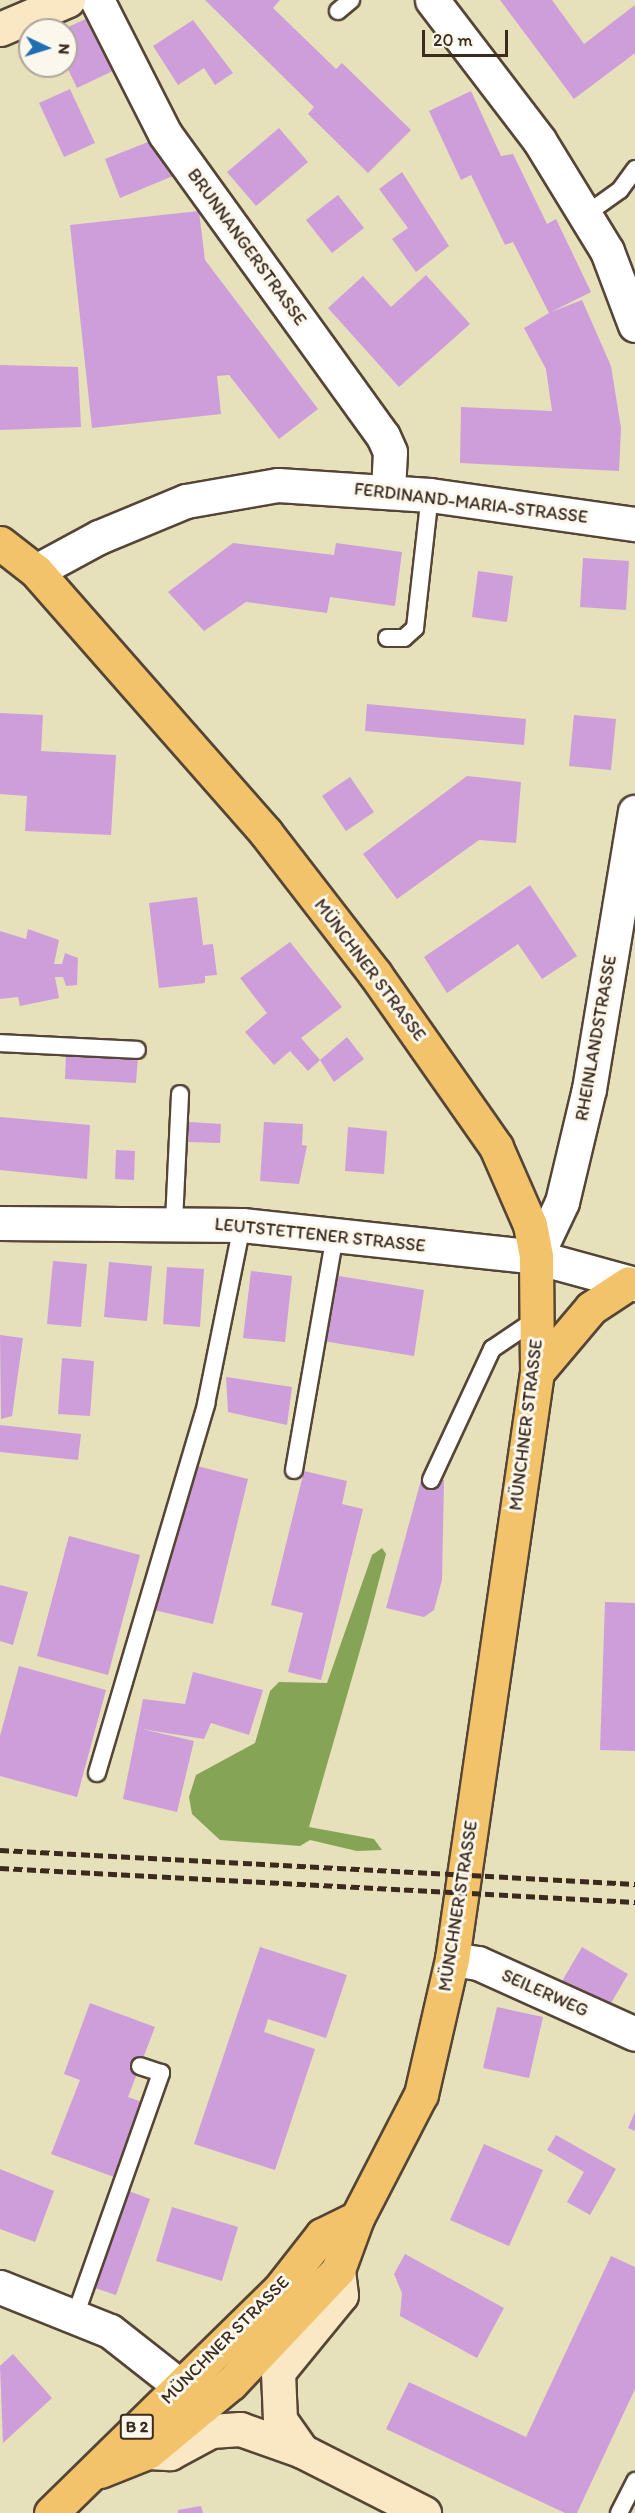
<!DOCTYPE html>
<html>
<head>
<meta charset="utf-8">
<style>
	body { margin:0 }
	#map { position:relative; width:635px; height:2513px; overflow:hidden; background:#e6e0bb; font-family:Itim,sans-serif }
	div>[style] { position:absolute }
	[style*='--x'] { left:calc(var(--x)*1px); top:calc(var(--y)*1px); width:calc(var(--w)*1px); rotate:calc(var(--a)*1deg) }
	.forest>* { inset:0; background:#86a456 }
	.building>* { inset:0; background:#ce9eda }
	.roads { filter:drop-shadow(2px 0 #554536) drop-shadow(-2px 0 #554536) drop-shadow(0 2px #554536) drop-shadow(0 -2px #554536) }
	.lane>* { height:16px; margin:-8px; padding:0 8px; transform-origin:8px; border-radius:8px; background:#fff }
	.street>* { height:33px; margin:-16.5px; padding:0 16.5px; transform-origin:16.5px; border-radius:16.5px; background:#fff }
	.secondary>* { height:33px; margin:-16.5px; padding:0 16.5px; transform-origin:16.5px; border-radius:16.5px; background:#fae7c3 }
	.primary>* { height:33px; margin:-16.5px; padding:0 16.5px; transform-origin:16.5px; border-radius:16.5px; background:#f2c36a }
	.rail>* { height:4.5px; margin-top:-2.25px; transform-origin:0; background:repeating-linear-gradient(90deg,#3b2a1e 0 9px,transparent 0 13.5px) }
	span { translate:-50% -50%; white-space:nowrap; text-align:center; line-height:1.15; -webkit-text-stroke:6px #fbf7ec; paint-order:stroke }
	.shield-label span { padding:2px 4px; background:#fbf7ec; border:2px solid; border-radius:4px; -webkit-text-stroke-width:0 }
	.shield-label { font-size:16px; color:#3b2a1e; font-weight:700 }
	.street-label { font-size:18px; color:#3b2a1e }
	.north { position:absolute; left:18px; top:18px; width:60px; height:60px; box-sizing:border-box; background:#fbf7ec; border:2px solid #aea59a; border-radius:50%; rotate:94deg; font-size:16px; font-weight:700; line-height:24px; text-align:center; color:#3b2a1e }
	.north::after { content:''; display:block; margin:auto; width:21px; height:27px; background:#1f6fb2; clip-path:polygon(50% 0,100% 100%,50% 72%,0 100%) }
	.scale { position:absolute; left:422px; top:30px; width:86px; height:27px; box-sizing:border-box; border:3px solid #3b2a1e; border-top:0; padding-left:8px; font-size:18px; line-height:21px; white-space:nowrap; color:#3b2a1e; -webkit-text-stroke:4px #fbf7ec; paint-order:stroke }
</style>
</head>
<body>
<div id="map">
	<div class="forest">
		<i style="clip-path:polygon(382px 1548px,386px 1554px,367px 1626px,309px 1827px,374px 1839px,382px 1850px,357px 1851px,310px 1840px,300px 1846px,220px 1840px,192px 1814px,189px 1797px,196px 1775px,255px 1743px,270px 1691px,279px 1682px,327px 1683px,372px 1555px)"></i>
	</div>
	<div class="building">
		<i style="clip-path:polygon(205px 0,280px 0,273px 8px,336px 69px,342px 63px,411px 130px,368px 173px,308px 114px,314px 107px)"></i>
		<i style="clip-path:polygon(500px 0,552px 0,584px 44px,635px 5px,635px 53px,574px 99px)"></i>
		<i style="clip-path:polygon(92px 16px,117px 69px,77px 88px,66px 65px,66px 28px)"></i>
		<i style="clip-path:polygon(193px 20px,233px 73px,215px 85px,204px 68px,178px 85px,153px 46px)"></i>
		<i style="clip-path:polygon(70px 89px,95px 143px,64px 157px,39px 103px)"></i>
		<i style="clip-path:polygon(471px 91px,501px 156px,513px 154px,547px 224px,556px 219px,591px 292px,551px 312px,582px 300px,611px 366px,621px 428px,619px 471px,460px 463px,461px 407px,552px 411px,546px 369px,524px 328px,549px 313px,513px 242px,505px 245px,471px 175px,461px 180px,429px 111px)"></i>
		<i style="clip-path:polygon(279px 128px,308px 162px,256px 206px,227px 172px)"></i>
		<i style="clip-path:polygon(158px 138px,173px 176px,120px 198px,105px 159px)"></i>
		<i style="clip-path:polygon(402px 172px,449px 246px,416px 272px,392px 239px,408px 228px,379px 189px)"></i>
		<i style="clip-path:polygon(338px 195px,364px 228px,332px 253px,306px 220px)"></i>
		<i style="clip-path:polygon(199px 211px,205px 260px,318px 409px,279px 439px,229px 375px,217px 376px,221px 414px,92px 428px,70px 225px)"></i>
		<i style="clip-path:polygon(426px 275px,470px 324px,399px 387px,328px 308px,363px 276px,391px 307px)"></i>
		<i style="clip-path:polygon(0 365px,78px 367px,81px 427px,0 430px)"></i>
		<i style="clip-path:polygon(233px 543px,334px 555px,336px 543px,402px 552px,395px 606px,330px 597px,327px 613px,246px 602px,204px 631px,168px 592px)"></i>
		<i style="clip-path:polygon(583px 558px,629px 561px,626px 610px,580px 607px)"></i>
		<i style="clip-path:polygon(478px 571px,513px 576px,507px 622px,472px 617px)"></i>
		<i style="clip-path:polygon(367px 704px,526px 719px,524px 745px,365px 731px)"></i>
		<i style="clip-path:polygon(0 713px,43px 715px,41px 751px,116px 755px,111px 835px,25px 831px,27px 796px,0 794px)"></i>
		<i style="clip-path:polygon(574px 715px,616px 719px,611px 770px,569px 766px)"></i>
		<i style="clip-path:polygon(467px 776px,521px 782px,516px 843px,479px 840px,397px 899px,363px 854px)"></i>
		<i style="clip-path:polygon(350px 777px,374px 812px,346px 831px,322px 796px)"></i>
		<i style="clip-path:polygon(530px 885px,577px 956px,542px 979px,518px 944px,447px 993px,424px 957px)"></i>
		<i style="clip-path:polygon(197px 897px,203px 945px,213px 944px,217px 975px,205px 976px,205px 983px,159px 988px,149px 903px)"></i>
		<i style="clip-path:polygon(28px 929px,59px 940px,54px 964px,62px 964px,65px 953px,78px 958px,77px 985px,66px 986px,63px 977px,55px 977px,59px 998px,20px 1006px,18px 997px,0 999px,0 931px,26px 939px)"></i>
		<i style="clip-path:polygon(290px 942px,342px 1007px,301px 1038px,320px 1060px,347px 1037px,364px 1059px,334px 1082px,320px 1060px,308px 1071px,290px 1051px,274px 1065px,245px 1032px,267px 1013px,240px 978px)"></i>
		<i style="clip-path:polygon(66px 1053px,138px 1057px,136px 1083px,65px 1079px)"></i>
		<i style="clip-path:polygon(0 1117px,90px 1125px,87px 1179px,0 1170px)"></i>
		<i style="clip-path:polygon(189px 1122px,221px 1124px,220px 1143px,188px 1142px)"></i>
		<i style="clip-path:polygon(264px 1122px,303px 1124px,302px 1145px,307px 1146px,299px 1184px,260px 1181px)"></i>
		<i style="clip-path:polygon(348px 1127px,387px 1131px,384px 1174px,345px 1171px)"></i>
		<i style="clip-path:polygon(116px 1150px,135px 1151px,134px 1180px,115px 1179px)"></i>
		<i style="clip-path:polygon(53px 1261px,87px 1264px,81px 1327px,47px 1324px)"></i>
		<i style="clip-path:polygon(109px 1262px,152px 1266px,147px 1321px,104px 1317px)"></i>
		<i style="clip-path:polygon(167px 1267px,204px 1269px,200px 1327px,163px 1324px)"></i>
		<i style="clip-path:polygon(251px 1271px,292px 1276px,285px 1342px,243px 1338px)"></i>
		<i style="clip-path:polygon(333px 1275px,424px 1290px,414px 1356px,323px 1341px)"></i>
		<i style="clip-path:polygon(0 1335px,23px 1338px,12px 1416px,1px 1419px)"></i>
		<i style="clip-path:polygon(62px 1358px,94px 1361px,90px 1416px,58px 1414px)"></i>
		<i style="clip-path:polygon(226px 1377px,292px 1387px,287px 1425px,228px 1412px)"></i>
		<i style="clip-path:polygon(0 1425px,81px 1434px,78px 1460px,0 1452px)"></i>
		<i style="clip-path:polygon(189px 1464px,248px 1479px,213px 1624px,154px 1610px)"></i>
		<i style="clip-path:polygon(304px 1471px,347px 1481px,342px 1504px,363px 1509px,321px 1680px,288px 1672px,303px 1613px,271px 1605px)"></i>
		<i style="clip-path:polygon(421px 1480px,444px 1480px,442px 1580px,434px 1610px,424px 1617px,386px 1608px)"></i>
		<i style="clip-path:polygon(69px 1536px,140px 1555px,108px 1675px,37px 1656px)"></i>
		<i style="clip-path:polygon(0 1585px,28px 1592px,13px 1645px,0 1641px)"></i>
		<i style="clip-path:polygon(605px 1602px,635px 1603px,635px 1751px,600px 1750px)"></i>
		<i style="clip-path:polygon(19px 1666px,106px 1690px,77px 1797px,0 1776px,0 1736px)"></i>
		<i style="clip-path:polygon(193px 1672px,263px 1690px,249px 1735px,211px 1723px,204px 1739px,142px 1729px,194px 1741px,177px 1812px,123px 1799px,143px 1699px,185px 1704px)"></i>
		<i style="clip-path:polygon(260px 1947px,347px 1975px,326px 2038px,268px 2019px,264px 2032px,315px 2049px,275px 2170px,194px 2144px)"></i>
		<i style="clip-path:polygon(582px 1947px,628px 1974px,607px 2010px,561px 1983px)"></i>
		<i style="clip-path:polygon(90px 2003px,155px 2027px,128px 2097px,142px 2102px,114px 2177px,51px 2154px,80px 2080px,64px 2074px)"></i>
		<i style="clip-path:polygon(497px 2007px,543px 2017px,529px 2078px,483px 2068px)"></i>
		<i style="clip-path:polygon(635px 2112px,635px 2131px,628px 2128px)"></i>
		<i style="clip-path:polygon(556px 2135px,616px 2169px,590px 2215px,567px 2202px,584px 2172px,547px 2150px)"></i>
		<i style="clip-path:polygon(484px 2144px,543px 2170px,509px 2246px,450px 2220px)"></i>
		<i style="clip-path:polygon(0 2169px,54px 2191px,35px 2242px,0 2229px)"></i>
		<i style="clip-path:polygon(126px 2190px,150px 2199px,116px 2295px,92px 2287px)"></i>
		<i style="clip-path:polygon(172px 2207px,238px 2227px,222px 2281px,156px 2261px)"></i>
		<i style="clip-path:polygon(405px 2254px,504px 2308px,477px 2358px,400px 2316px,402px 2293px,394px 2274px)"></i>
		<i style="clip-path:polygon(611px 2256px,635px 2267px,635px 2389px,577px 2513px,565px 2513px,386px 2429px,409px 2382px,526px 2437px)"></i>
		<i style="clip-path:polygon(13px 2354px,52px 2398px,3px 2443px,0 2366px)"></i>
		<i style="clip-path:polygon(201px 2506px,203px 2513px,178px 2513px,178px 2510px)"></i>
	</div>
	<div class="roads">
		<div class="lane">
			<i style="--x:338;--y:11;--w:17;--a:-40"></i>
			<i style="--x:585;--y:215;--w:43;--a:-35.5"></i>
			<i style="--x:620;--y:190;--w:26;--a:-54"></i>
			<i style="--x:387;--y:638;--w:17;--a:0"></i>
			<i style="--x:404;--y:638;--w:15;--a:-42"></i>
			<i style="--x:415;--y:628;--w:134;--a:-83.6"></i>
			<i style="--x:0;--y:1043;--w:137;--a:2.9"></i>
			<i style="--x:174;--y:1222;--w:128;--a:-87.3"></i>
			<i style="--x:294;--y:1470;--w:239;--a:-80.1"></i>
			<i style="--x:431;--y:1480;--w:145;--a:-65"></i>
			<i style="--x:492;--y:1349;--w:55;--a:-34"></i>
			<i style="--x:97;--y:1773;--w:385;--a:-73.5"></i>
			<i style="--x:206;--y:1404;--w:183;--a:-78.6"></i>
			<i style="--x:75;--y:2316;--w:258;--a:-70.5"></i>
			<i style="--x:161;--y:2073;--w:22;--a:-162"></i>
			<i style="--x:619;--y:2513;--w:36;--a:-63"></i>
		</div>
		<div class="street">
			<i style="--x:97;--y:0;--w:150;--a:63.1"></i>
			<i style="--x:165;--y:134;--w:372;--a:54.2"></i>
			<i style="--x:383;--y:436;--w:17;--a:66"></i>
			<i style="--x:390;--y:452;--w:39;--a:93"></i>
			<i style="--x:432;--y:0;--w:176;--a:52.6"></i>
			<i style="--x:539;--y:140;--w:130;--a:58.5"></i>
			<i style="--x:607;--y:251;--w:79;--a:69.3"></i>
			<i style="--x:36;--y:571;--w:72;--a:-28.4"></i>
			<i style="--x:99;--y:537;--w:94;--a:-22.5"></i>
			<i style="--x:186;--y:501;--w:93;--a:-9.9"></i>
			<i style="--x:278;--y:485;--w:152;--a:3.8"></i>
			<i style="--x:430;--y:495;--w:207;--a:8.1"></i>
			<i style="--x:0;--y:1223;--w:242;--a:0.5"></i>
			<i style="--x:242;--y:1225;--w:296;--a:6.2"></i>
			<i style="--x:536;--y:1257;--w:103;--a:15.3"></i>
			<i style="--x:536;--y:1257;--w:61;--a:-64.7"></i>
			<i style="--x:562;--y:1202;--w:116;--a:-76.6"></i>
			<i style="--x:589;--y:1089;--w:281;--a:-80.6"></i>
			<i style="--x:452;--y:1959;--w:26;--a:9"></i>
			<i style="--x:478;--y:1963;--w:172;--a:24.3"></i>
			<i style="--x:0;--y:2287;--w:118;--a:21.8"></i>
			<i style="--x:110;--y:2331;--w:89;--a:38.2"></i>
		</div>
		<div class="secondary">
			<i style="--x:0;--y:29;--w:74;--a:-23.1"></i>
			<i style="--x:302;--y:2451;--w:38;--a:-125"></i>
			<i style="--x:280;--y:2420;--w:48;--a:-92.4"></i>
			<i style="--x:278;--y:2372;--w:99;--a:-50.7"></i>
			<i style="--x:341;--y:2295;--w:25;--a:-97"></i>
			<i style="--x:148;--y:2452;--w:22;--a:3"></i>
			<i style="--x:170;--y:2453;--w:47;--a:-28.2"></i>
			<i style="--x:211;--y:2431;--w:29;--a:-4"></i>
			<i style="--x:240;--y:2429;--w:66;--a:19.5"></i>
			<i style="--x:302;--y:2451;--w:137;--a:26.9"></i>
		</div>
		<div class="primary">
			<i style="--x:0;--y:543;--w:46;--a:37.9"></i>
			<i style="--x:36;--y:571;--w:349;--a:48.7"></i>
			<i style="--x:266;--y:833;--w:178;--a:52.3"></i>
			<i style="--x:375;--y:974;--w:211;--a:55"></i>
			<i style="--x:496;--y:1147;--w:85;--a:66.4"></i>
			<i style="--x:530;--y:1225;--w:33;--a:79"></i>
			<i style="--x:536;--y:1257;--w:115;--a:89.5"></i>
			<i style="--x:537;--y:1372;--w:593;--a:98.24"></i>
			<i style="--x:452;--y:1959;--w:139;--a:102.9"></i>
			<i style="--x:421;--y:2094;--w:140;--a:117.3"></i>
			<i style="--x:357;--y:2218;--w:55;--a:110.1"></i>
			<i style="--x:338;--y:2270;--w:156;--a:133.4"></i>
			<i style="--x:231;--y:2383;--w:108;--a:140.3"></i>
			<i style="--x:148;--y:2452;--w:52;--a:158.4"></i>
			<i style="--x:537;--y:1372;--w:84;--a:-49.8"></i>
			<i style="--x:591;--y:1308;--w:45;--a:-33.3"></i>
			<i style="--x:51;--y:2513;--w:319;--a:-44.4"></i>
			<i style="--x:279;--y:2290;--w:70;--a:-52"></i>
			<i style="--x:322;--y:2235;--w:39;--a:-26"></i>
		</div>
	</div>
	<div class="rail">
		<i style="--x:0;--y:1850;--w:636;--a:3.06"></i>
		<i style="--x:0;--y:1868;--w:636;--a:3.06"></i>
	</div>
	<div class="shield-label">
		<span style="left:137px;top:2427px">B 2</span>
	</div>
	<div class="street-label">
		<span style="left:247px;top:247px;rotate:54deg">BRUNNANGERSTRASSE</span>
		<span style="left:471px;top:503px;rotate:7deg">FERDINAND-MARIA-STRASSE</span>
		<span style="left:370px;top:970px;rotate:53deg">MÜNCHNER STRASSE</span>
		<span style="left:596px;top:1038px;rotate:-80deg">RHEINLANDSTRASSE</span>
		<span style="left:320px;top:1235px;rotate:6deg">LEUTSTETTENER STRASSE</span>
		<span style="left:526px;top:1425px;rotate:-83deg">MÜNCHNER STRASSE</span>
		<span style="left:458px;top:1906px;rotate:-81deg">MÜNCHNER STRASSE</span>
		<span style="left:545px;top:1993px;rotate:24deg">SEILERWEG</span>
		<span style="left:225px;top:2340px;rotate:-45deg">MÜNCHNER STRASSE</span>
	</div>
	<div class="north">N</div>
	<div class="scale">20 m</div>
</div>
</body>
</html>
